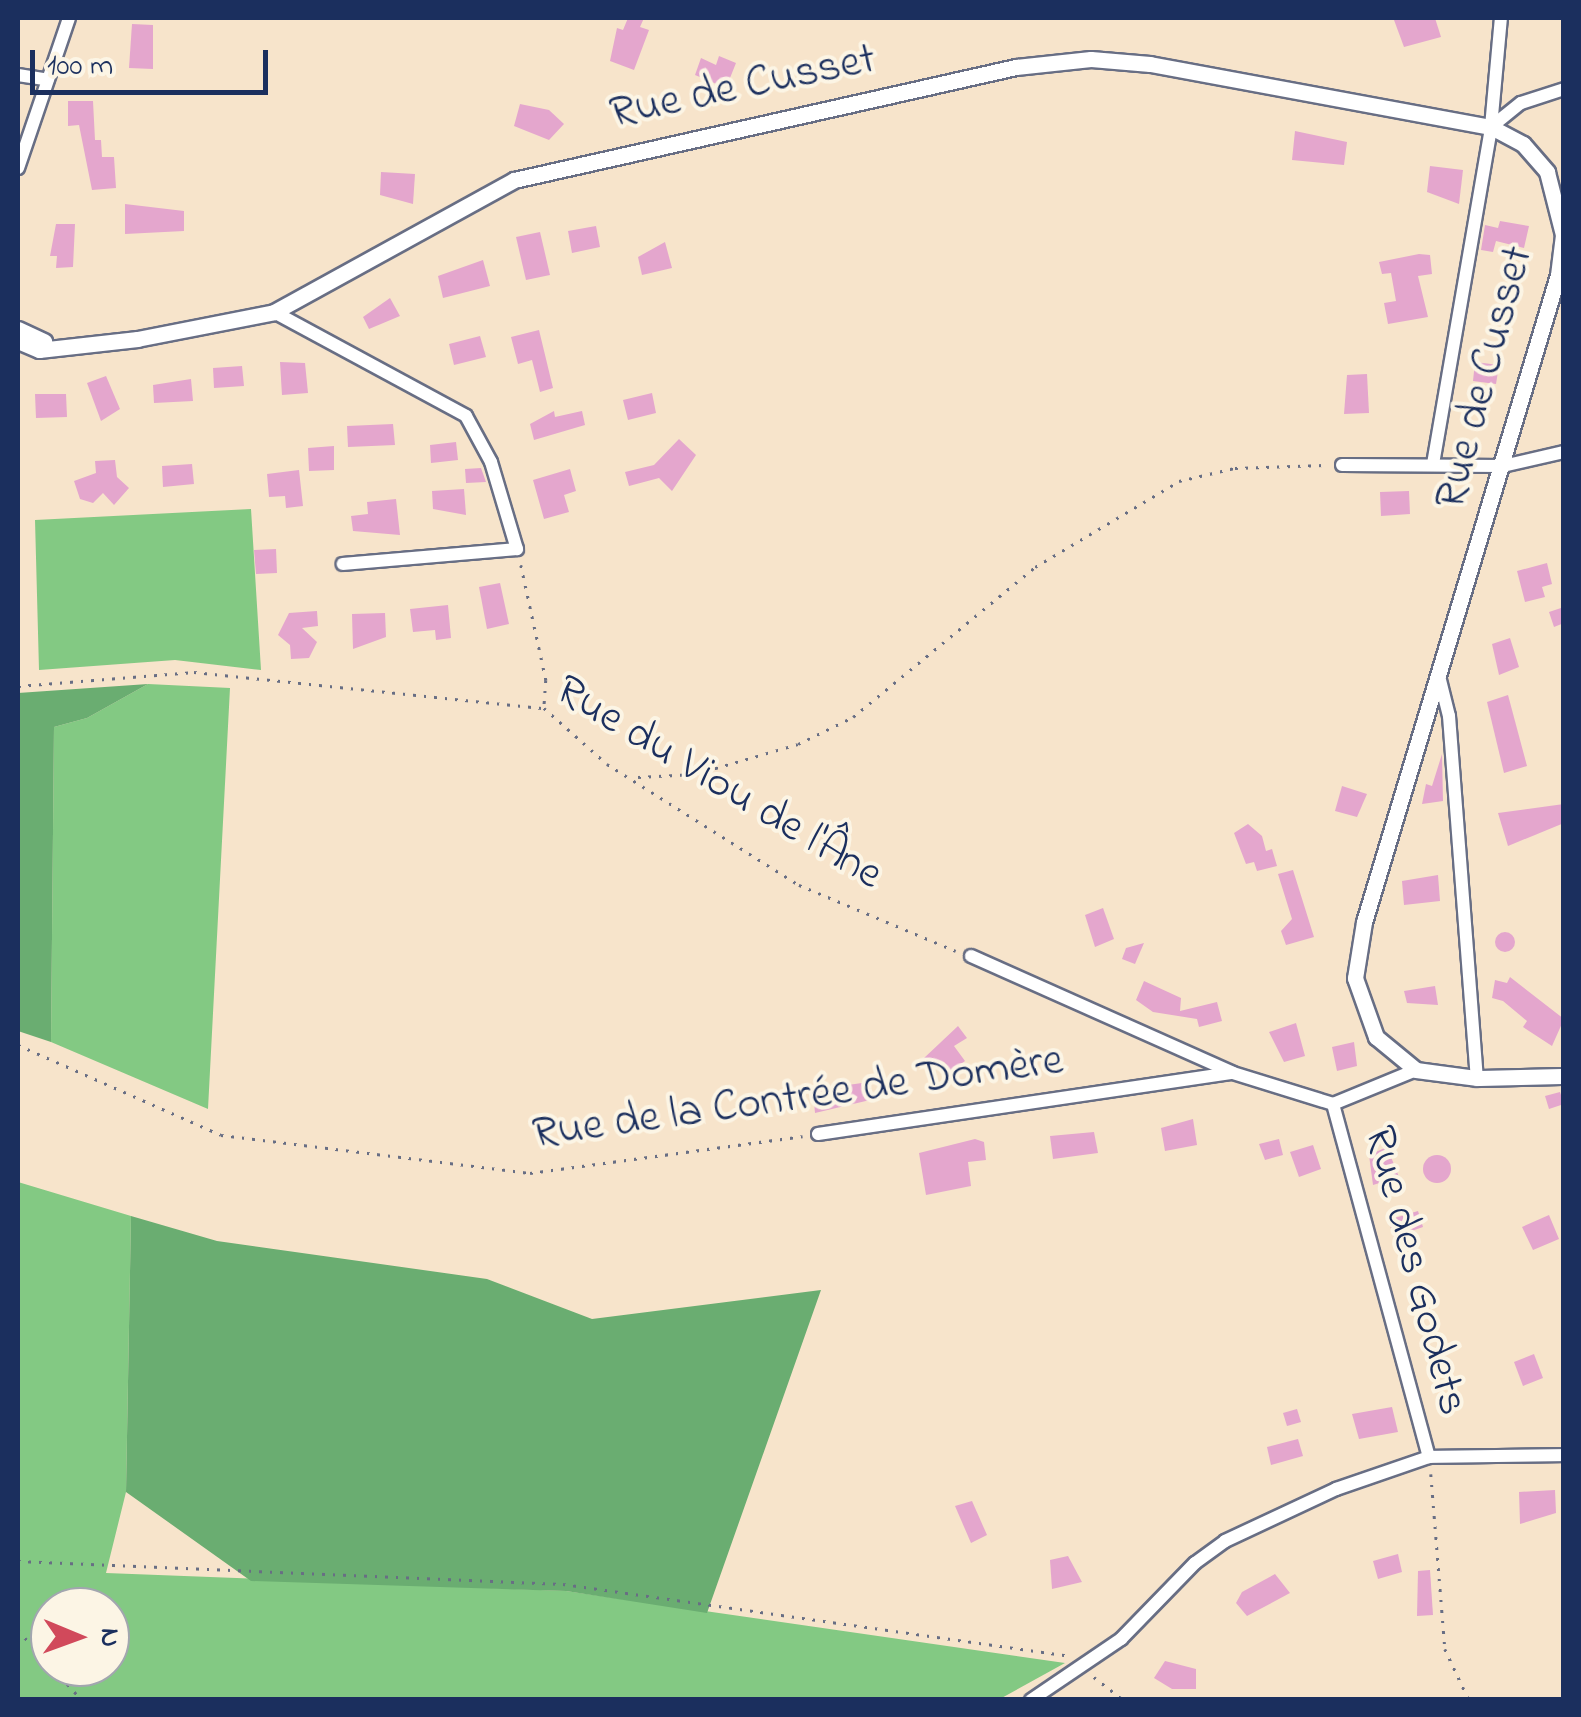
<!DOCTYPE html>
<html>
<head>
<meta charset="utf-8">
<style>
	body { margin:0 }
	#map { position:relative; width:1581px; height:1717px; overflow:hidden; background:#f7e4cb; font-family:"Indie Flower",sans-serif }
	div>[style] { position:absolute }
	[style*='--x'] { left:calc(var(--x)*1px); top:calc(var(--y)*1px); width:calc(var(--w)*1px); rotate:calc(var(--a)*1deg) }
	.green>* { inset:0; background:#83c983 }
	.forest>* { inset:0; background:#6aad71 }
	.building>* { inset:0; background:#e4a6cd }
	.round { border-radius:50% }
	.path>* { height:2.5px; margin-top:-1.25px; transform-origin:0; background:repeating-linear-gradient(90deg,#686e84 0 2.5px,transparent 0 10.5px) }
	.roads { filter:drop-shadow(2px 0 #686e84) drop-shadow(-2px 0 #686e84) drop-shadow(0 2px #686e84) drop-shadow(0 -2px #686e84) }
	.minor>* { height:12px; margin:-6px; padding:0 6px; transform-origin:6px; border-radius:6px; background:#fff }
	.tertiary>* { height:15px; margin:-7.5px; padding:0 7.5px; transform-origin:7.5px; border-radius:7.5px; background:#fff }
	span { translate:-50% -50%; white-space:nowrap; text-align:center; line-height:1.15; -webkit-text-stroke:8px #fcf5e5; paint-order:stroke }
	.street-label { font-size:45px; color:#1b2f5e }
	.frame { position:absolute; inset:0; border:20px solid #1b2f5e; pointer-events:none }
	.north { position:absolute; left:30px; top:1587px; width:100px; height:100px; box-sizing:border-box; background:#fcf5e5; border:2px solid #a2a6af; border-radius:50%; rotate:91deg; font-size:28px; font-weight:700; line-height:40px; text-align:center; color:#1b2f5e }
	.north::after { content:''; display:block; margin:auto; width:35px; height:45px; background:#d1495b; clip-path:polygon(50% 0,100% 100%,50% 72%,0 100%) }
	.scale { position:absolute; left:30px; top:50px; width:238px; height:45px; box-sizing:border-box; border:5px solid #1b2f5e; border-top:0; padding-left:12px; font-size:30px; line-height:35px; white-space:nowrap; color:#1b2f5e; -webkit-text-stroke:8px #fcf5e5; paint-order:stroke }
</style>
</head>
<body>
<div id="map">
	<div class="green">
		<i style="clip-path:polygon(251px 509px,261px 670px,175px 660px,39px 670px,35px 520px)"></i>
		<i style="clip-path:polygon(148px 684px,230px 688px,208px 1109px,51px 1042px,54px 727px,87px 718px)"></i>
		<i style="clip-path:polygon(evenodd,18px 1182px,131px 1216px,126px 1492px,106px 1573px,566px 1591px,1065px 1663px,998px 1700px,18px 1699px,18px 1182px,50px 1607px,110px 1607px,110px 1667px,50px 1667px,50px 1607px)"></i>
	</div>
	<div class="forest">
		<i style="clip-path:polygon(148px 684px,87px 718px,54px 727px,51px 1042px,18px 1031px,18px 693px)"></i>
		<i style="clip-path:polygon(131px 1216px,217px 1241px,487px 1279px,592px 1319px,821px 1290px,707px 1613px,566px 1591px,251px 1581px,126px 1492px)"></i>
	</div>
	<div class="building">
		<i style="clip-path:polygon(628px 18px,644px 18px,640px 27px,649px 30px,634px 70px,610px 61px,617px 28px,623px 30px)"></i>
		<i style="clip-path:polygon(1435px 18px,1441px 37px,1404px 47px,1394px 20px)"></i>
		<i style="clip-path:polygon(132px 24px,153px 25px,153px 69px,129px 68px)"></i>
		<i style="clip-path:polygon(719px 56px,736px 63px,726px 88px,695px 75px,701px 58px,716px 65px)"></i>
		<i style="clip-path:polygon(68px 101px,93px 101px,95px 140px,101px 140px,102px 157px,114px 157px,116px 188px,92px 190px,79px 125px,68px 126px)"></i>
		<i style="clip-path:polygon(520px 104px,549px 110px,564px 124px,549px 140px,514px 126px)"></i>
		<i style="clip-path:polygon(1295px 131px,1347px 142px,1344px 165px,1292px 160px)"></i>
		<i style="clip-path:polygon(1430px 166px,1463px 170px,1459px 204px,1427px 192px)"></i>
		<i style="clip-path:polygon(381px 172px,415px 174px,413px 204px,380px 195px)"></i>
		<i style="clip-path:polygon(125px 204px,184px 211px,184px 231px,125px 234px)"></i>
		<i style="clip-path:polygon(1500px 221px,1529px 226px,1524px 248px,1496px 241px,1493px 252px,1481px 250px,1485px 225px,1498px 228px)"></i>
		<i style="clip-path:polygon(56px 224px,75px 224px,73px 267px,56px 268px,57px 256px,50px 256px)"></i>
		<i style="clip-path:polygon(596px 226px,600px 247px,572px 253px,568px 231px)"></i>
		<i style="clip-path:polygon(540px 232px,550px 275px,526px 280px,516px 237px)"></i>
		<i style="clip-path:polygon(665px 242px,672px 268px,642px 275px,638px 257px)"></i>
		<i style="clip-path:polygon(1419px 254px,1430px 255px,1432px 274px,1418px 276px,1428px 317px,1388px 324px,1384px 303px,1396px 301px,1391px 273px,1382px 274px,1379px 262px)"></i>
		<i style="clip-path:polygon(483px 260px,490px 286px,443px 298px,438px 276px)"></i>
		<i style="clip-path:polygon(390px 298px,400px 316px,369px 329px,363px 317px)"></i>
		<i style="clip-path:polygon(539px 330px,553px 388px,540px 392px,532px 360px,518px 364px,511px 337px)"></i>
		<i style="clip-path:polygon(480px 336px,486px 357px,454px 365px,449px 344px)"></i>
		<i style="clip-path:polygon(280px 362px,305px 363px,308px 393px,282px 395px)"></i>
		<i style="clip-path:polygon(1475px 362px,1499px 365px,1496px 384px,1473px 381px)"></i>
		<i style="clip-path:polygon(242px 366px,244px 386px,214px 388px,213px 368px)"></i>
		<i style="clip-path:polygon(1367px 374px,1369px 413px,1344px 414px,1347px 375px)"></i>
		<i style="clip-path:polygon(106px 376px,120px 409px,101px 421px,87px 383px)"></i>
		<i style="clip-path:polygon(191px 379px,193px 401px,154px 403px,153px 385px)"></i>
		<i style="clip-path:polygon(652px 393px,656px 413px,628px 420px,623px 400px)"></i>
		<i style="clip-path:polygon(35px 394px,66px 394px,67px 417px,36px 418px)"></i>
		<i style="clip-path:polygon(554px 411px,555px 417px,582px 411px,585px 425px,534px 440px,530px 424px)"></i>
		<i style="clip-path:polygon(393px 424px,395px 445px,348px 447px,347px 426px)"></i>
		<i style="clip-path:polygon(679px 439px,696px 455px,672px 491px,659px 478px,629px 486px,625px 472px,654px 465px)"></i>
		<i style="clip-path:polygon(456px 442px,458px 460px,431px 463px,430px 445px)"></i>
		<i style="clip-path:polygon(334px 446px,334px 470px,309px 471px,308px 448px)"></i>
		<i style="clip-path:polygon(115px 460px,117px 477px,129px 488px,114px 505px,103px 493px,93px 503px,80px 499px,74px 481px,96px 473px,95px 461px)"></i>
		<i style="clip-path:polygon(192px 464px,194px 484px,163px 487px,162px 466px)"></i>
		<i style="clip-path:polygon(481px 468px,486px 482px,466px 483px,465px 469px)"></i>
		<i style="clip-path:polygon(570px 469px,576px 491px,564px 495px,569px 512px,544px 519px,533px 480px)"></i>
		<i style="clip-path:polygon(299px 470px,303px 506px,286px 508px,285px 496px,269px 497px,267px 474px)"></i>
		<i style="clip-path:polygon(464px 489px,466px 515px,433px 509px,432px 491px)"></i>
		<i style="clip-path:polygon(1409px 491px,1410px 514px,1381px 516px,1380px 492px)"></i>
		<i style="clip-path:polygon(396px 499px,400px 535px,353px 531px,351px 516px,368px 514px,367px 502px)"></i>
		<i style="clip-path:polygon(276px 549px,277px 573px,256px 574px,254px 550px)"></i>
		<i style="clip-path:polygon(1547px 563px,1552px 584px,1542px 587px,1545px 597px,1525px 602px,1517px 571px)"></i>
		<i style="clip-path:polygon(500px 583px,509px 624px,487px 629px,479px 587px)"></i>
		<i style="clip-path:polygon(448px 605px,451px 638px,436px 640px,435px 630px,413px 632px,410px 609px)"></i>
		<i style="clip-path:polygon(1564px 607px,1564px 623px,1554px 627px,1549px 612px)"></i>
		<i style="clip-path:polygon(317px 611px,318px 626px,302px 628px,317px 642px,309px 658px,291px 659px,290px 645px,278px 635px,289px 613px)"></i>
		<i style="clip-path:polygon(385px 613px,386px 637px,353px 649px,352px 614px)"></i>
		<i style="clip-path:polygon(1510px 638px,1519px 667px,1499px 675px,1492px 644px)"></i>
		<i style="clip-path:polygon(1508px 695px,1527px 766px,1504px 773px,1487px 702px)"></i>
		<i style="clip-path:polygon(1442px 754px,1443px 801px,1422px 804px,1426px 784px,1432px 786px)"></i>
		<i style="clip-path:polygon(1342px 786px,1367px 794px,1357px 817px,1335px 811px)"></i>
		<i style="clip-path:polygon(1564px 804px,1564px 823px,1508px 846px,1498px 813px)"></i>
		<i style="clip-path:polygon(1248px 824px,1262px 836px,1266px 851px,1272px 849px,1277px 866px,1257px 871px,1254px 862px,1246px 864px,1234px 833px)"></i>
		<i style="clip-path:polygon(1293px 870px,1314px 937px,1286px 945px,1281px 931px,1292px 919px,1278px 874px)"></i>
		<i style="clip-path:polygon(1438px 875px,1440px 901px,1404px 905px,1402px 881px)"></i>
		<i style="clip-path:polygon(1103px 908px,1114px 939px,1095px 947px,1085px 915px)"></i>
		<i class="round" style="left:1495px;top:932px;width:20px;height:20px"></i>
		<i style="clip-path:polygon(1144px 943px,1135px 964px,1122px 959px,1126px 948px)"></i>
		<i style="clip-path:polygon(1510px 977px,1564px 1019px,1552px 1046px,1523px 1027px,1527px 1021px,1503px 1001px,1492px 998px,1495px 980px,1507px 983px)"></i>
		<i style="clip-path:polygon(1144px 981px,1181px 998px,1180px 1011px,1217px 1002px,1222px 1021px,1199px 1027px,1197px 1019px,1153px 1012px,1136px 1000px)"></i>
		<i style="clip-path:polygon(1435px 986px,1438px 1005px,1407px 1003px,1404px 991px)"></i>
		<i style="clip-path:polygon(1296px 1023px,1305px 1056px,1284px 1062px,1269px 1032px)"></i>
		<i style="clip-path:polygon(958px 1026px,967px 1038px,954px 1046px,965px 1061px,950px 1072px,944px 1062px,923px 1059px)"></i>
		<i style="clip-path:polygon(1354px 1042px,1357px 1066px,1337px 1071px,1332px 1047px)"></i>
		<i style="clip-path:polygon(869px 1082px,870px 1100px,815px 1113px,813px 1090px)"></i>
		<i style="clip-path:polygon(1560px 1092px,1564px 1104px,1549px 1109px,1545px 1096px)"></i>
		<i style="clip-path:polygon(1193px 1119px,1197px 1145px,1165px 1151px,1161px 1128px)"></i>
		<i style="clip-path:polygon(1094px 1132px,1098px 1153px,1053px 1159px,1050px 1136px)"></i>
		<i style="clip-path:polygon(975px 1139px,984px 1142px,986px 1160px,968px 1162px,971px 1186px,926px 1195px,919px 1153px)"></i>
		<i style="clip-path:polygon(1279px 1139px,1283px 1155px,1265px 1160px,1259px 1144px)"></i>
		<i style="clip-path:polygon(1313px 1145px,1321px 1169px,1299px 1177px,1290px 1152px)"></i>
		<i style="clip-path:polygon(1387px 1147px,1399px 1177px,1373px 1185px,1369px 1155px)"></i>
		<i class="round" style="left:1423px;top:1155px;width:28px;height:28px"></i>
		<i style="clip-path:polygon(1418px 1211px,1423px 1227px,1394px 1237px,1388px 1220px)"></i>
		<i style="clip-path:polygon(1549px 1215px,1559px 1239px,1533px 1250px,1522px 1227px)"></i>
		<i style="clip-path:polygon(1534px 1354px,1543px 1378px,1523px 1386px,1514px 1362px)"></i>
		<i style="clip-path:polygon(1392px 1407px,1398px 1432px,1359px 1439px,1352px 1414px)"></i>
		<i style="clip-path:polygon(1297px 1409px,1301px 1422px,1287px 1426px,1283px 1413px)"></i>
		<i style="clip-path:polygon(1298px 1439px,1303px 1456px,1271px 1465px,1267px 1447px)"></i>
		<i style="clip-path:polygon(1555px 1490px,1556px 1513px,1520px 1524px,1519px 1492px)"></i>
		<i style="clip-path:polygon(972px 1501px,987px 1535px,971px 1543px,955px 1506px)"></i>
		<i style="clip-path:polygon(1398px 1554px,1402px 1572px,1378px 1579px,1373px 1561px)"></i>
		<i style="clip-path:polygon(1068px 1556px,1082px 1582px,1052px 1589px,1050px 1560px)"></i>
		<i style="clip-path:polygon(1430px 1570px,1433px 1615px,1417px 1616px,1418px 1571px)"></i>
		<i style="clip-path:polygon(1275px 1574px,1290px 1593px,1247px 1616px,1236px 1603px,1242px 1592px)"></i>
		<i style="clip-path:polygon(1165px 1661px,1196px 1669px,1196px 1689px,1172px 1689px,1154px 1678px)"></i>
	</div>
	<div class="path">
		<i style="--x:521;--y:565;--w:118;--a:77.7"></i>
		<i style="--x:546;--y:680;--w:28;--a:94"></i>
		<i style="--x:18;--y:686;--w:177;--a:-4.5"></i>
		<i style="--x:194;--y:672;--w:352;--a:5.9"></i>
		<i style="--x:544;--y:708;--w:84;--a:41.6"></i>
		<i style="--x:607;--y:764;--w:227;--a:32.2"></i>
		<i style="--x:799;--y:885;--w:170;--a:22.8"></i>
		<i style="--x:638;--y:777;--w:57;--a:-3"></i>
		<i style="--x:695;--y:774;--w:107;--a:-16.2"></i>
		<i style="--x:798;--y:744;--w:61;--a:-26.1"></i>
		<i style="--x:853;--y:717;--w:236;--a:-39.5"></i>
		<i style="--x:1035;--y:567;--w:168;--a:-30.8"></i>
		<i style="--x:1179;--y:481;--w:57;--a:-13.1"></i>
		<i style="--x:1235;--y:468;--w:90;--a:-1.9"></i>
		<i style="--x:18;--y:1045;--w:222;--a:23.9"></i>
		<i style="--x:221;--y:1135;--w:311;--a:7"></i>
		<i style="--x:530;--y:1173;--w:275;--a:-7.7"></i>
		<i style="--x:1431;--y:1474;--w:176;--a:85.4"></i>
		<i style="--x:1445;--y:1649;--w:56;--a:64.8"></i>
		<i style="--x:18;--y:1561;--w:545;--a:2.42"></i>
		<i style="--x:563;--y:1584;--w:513;--a:8.07"></i>
		<i style="--x:18;--y:1630;--w:95;--a:47.6"></i>
		<i style="--x:1094;--y:1677;--w:37;--a:38"></i>
	</div>
	<div class="roads">
		<div class="minor">
			<i style="--x:18;--y:75;--w:30;--a:9"></i>
			<i style="--x:1491;--y:127;--w:38;--a:-39"></i>
			<i style="--x:1521;--y:103;--w:45;--a:-18"></i>
			<i style="--x:18;--y:168;--w:158;--a:-71.2"></i>
			<i style="--x:274;--y:312;--w:218;--a:28.4"></i>
			<i style="--x:466;--y:416;--w:52;--a:61.5"></i>
			<i style="--x:491;--y:462;--w:91;--a:73.4"></i>
			<i style="--x:517;--y:549;--w:175;--a:175.1"></i>
			<i style="--x:1433;--y:464;--w:342;--a:-80.2"></i>
			<i style="--x:1491;--y:127;--w:109;--a:-84.8"></i>
			<i style="--x:1342;--y:465;--w:161;--a:0.4"></i>
			<i style="--x:1503;--y:466;--w:63;--a:-12.9"></i>
			<i style="--x:1439;--y:676;--w:41;--a:76"></i>
			<i style="--x:1449;--y:716;--w:363;--a:85.6"></i>
			<i style="--x:971;--y:956;--w:285;--a:24"></i>
			<i style="--x:1333;--y:1104;--w:366;--a:74.8"></i>
			<i style="--x:818;--y:1134;--w:419;--a:-8.4"></i>
			<i style="--x:1233;--y:1073;--w:105;--a:17.2"></i>
			<i style="--x:1333;--y:1104;--w:90;--a:-22.3"></i>
			<i style="--x:1031;--y:1700;--w:109;--a:-34.1"></i>
			<i style="--x:1121;--y:1639;--w:106;--a:-45.8"></i>
			<i style="--x:1195;--y:1563;--w:37;--a:-36"></i>
			<i style="--x:1225;--y:1541;--w:123;--a:-25.1"></i>
			<i style="--x:1336;--y:1489;--w:98;--a:-19"></i>
			<i style="--x:1429;--y:1457;--w:135;--a:-0.8"></i>
		</div>
		<div class="tertiary">
			<i style="--x:18;--y:329;--w:29;--a:25"></i>
			<i style="--x:18;--y:341;--w:23;--a:23"></i>
			<i style="--x:39;--y:350;--w:99;--a:-6.4"></i>
			<i style="--x:137;--y:339;--w:140;--a:-11.1"></i>
			<i style="--x:274;--y:312;--w:274;--a:-28.8"></i>
			<i style="--x:514;--y:180;--w:515;--a:-12.69"></i>
			<i style="--x:1016;--y:67;--w:75;--a:-6.1"></i>
			<i style="--x:1091;--y:59;--w:59;--a:4.8"></i>
			<i style="--x:1150;--y:64;--w:347;--a:10.5"></i>
			<i style="--x:1491;--y:127;--w:36;--a:28"></i>
			<i style="--x:1523;--y:144;--w:37;--a:49"></i>
			<i style="--x:1547;--y:172;--w:65;--a:75.7"></i>
			<i style="--x:1563;--y:235;--w:40;--a:97.1"></i>
			<i style="--x:1558;--y:275;--w:675;--a:106.69"></i>
			<i style="--x:1364;--y:922;--w:57;--a:99.1"></i>
			<i style="--x:1355;--y:978;--w:63;--a:70.4"></i>
			<i style="--x:1376;--y:1037;--w:52;--a:39.5"></i>
			<i style="--x:1416;--y:1070;--w:62;--a:7.5"></i>
			<i style="--x:1477;--y:1078;--w:87;--a:-1.3"></i>
		</div>
	</div>
	<div class="street-label">
		<span style="left:743px;top:88px;rotate:-12deg">Rue de Cusset</span>
		<span style="left:1486px;top:378px;rotate:-75deg">Rue de Cusset</span>
		<span style="left:718px;top:784px;rotate:31deg">Rue du Viou de l'Âne</span>
		<span style="left:798px;top:1099px;rotate:-8deg">Rue de la Contrée de Domère</span>
		<span style="left:1414px;top:1271px;rotate:75deg">Rue des Godets</span>
	</div>
	<div class="frame"></div>
	<div class="north">N</div>
	<div class="scale">100 m</div>
</div>
</body>
</html>
